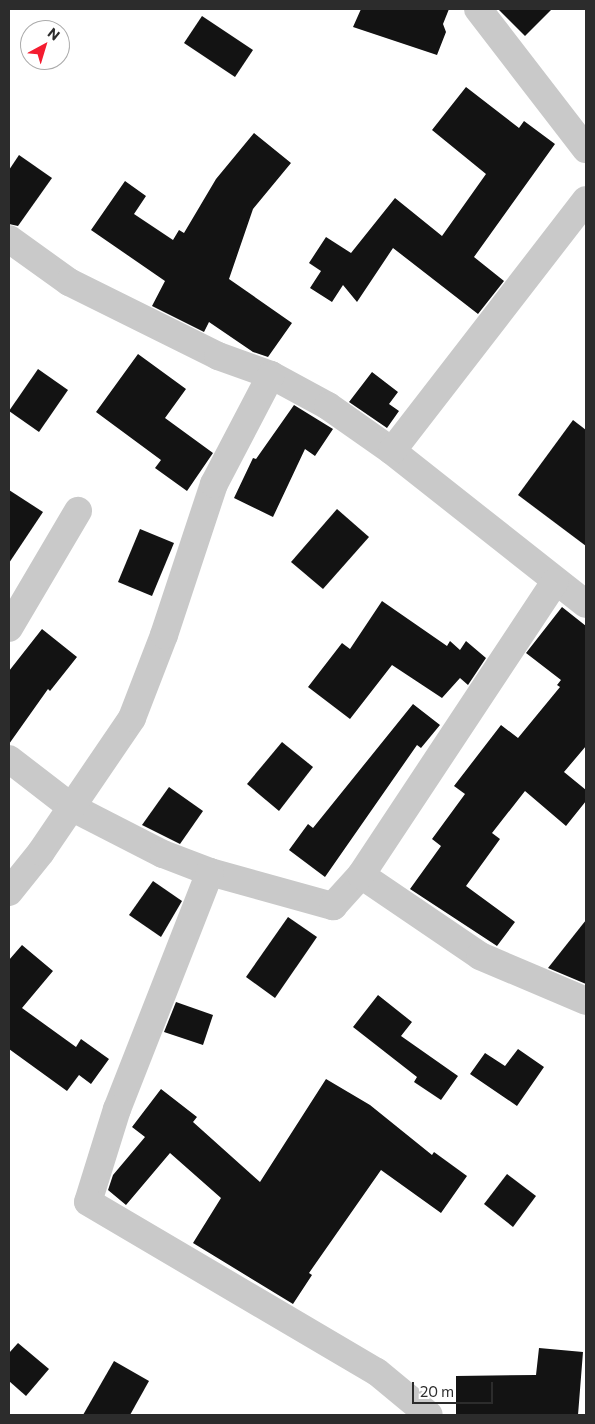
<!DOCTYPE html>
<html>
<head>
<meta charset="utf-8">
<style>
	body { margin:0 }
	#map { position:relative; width:595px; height:1424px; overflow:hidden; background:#fff; font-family:Commissioner,sans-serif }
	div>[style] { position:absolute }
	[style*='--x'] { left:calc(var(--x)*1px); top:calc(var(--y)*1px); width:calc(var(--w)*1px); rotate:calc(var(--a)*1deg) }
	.building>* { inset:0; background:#131313 }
	.minor>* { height:28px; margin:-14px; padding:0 14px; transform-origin:14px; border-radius:14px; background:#c9c9c9 }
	span { translate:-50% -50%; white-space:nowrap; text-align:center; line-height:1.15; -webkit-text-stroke:5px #fff; paint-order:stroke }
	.frame { position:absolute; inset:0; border:10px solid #2c2c2c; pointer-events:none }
	.north { position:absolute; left:20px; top:20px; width:50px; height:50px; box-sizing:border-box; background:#fff; border:1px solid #ababab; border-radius:50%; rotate:39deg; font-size:14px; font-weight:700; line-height:20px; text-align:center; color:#2c2c2c }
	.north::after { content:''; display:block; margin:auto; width:18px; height:22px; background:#f41c30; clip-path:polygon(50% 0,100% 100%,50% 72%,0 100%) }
	.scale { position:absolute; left:412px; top:1382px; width:81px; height:22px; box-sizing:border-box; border:2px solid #2c2c2c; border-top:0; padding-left:6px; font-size:15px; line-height:18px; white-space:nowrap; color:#2c2c2c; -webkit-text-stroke:4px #fff; paint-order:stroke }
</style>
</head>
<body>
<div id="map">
	<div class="building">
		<i style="clip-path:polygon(361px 9px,449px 9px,443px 24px,446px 32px,437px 55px,353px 27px)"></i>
		<i style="clip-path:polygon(498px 9px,552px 9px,525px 36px)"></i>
		<i style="clip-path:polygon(202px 16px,253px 50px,235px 77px,184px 43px)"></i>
		<i style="clip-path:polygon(466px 87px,519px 128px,524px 121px,555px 144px,474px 257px,504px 281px,478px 314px,393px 248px,357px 302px,343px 285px,332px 302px,310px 288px,321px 271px,309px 263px,326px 237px,351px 253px,395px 198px,442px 236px,486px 174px,432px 130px)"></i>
		<i style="clip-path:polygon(254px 133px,291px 163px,253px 209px,229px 279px,292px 323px,268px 357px,253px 352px,209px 322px,204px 332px,152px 306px,165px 281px,91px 230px,125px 181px,146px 196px,134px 214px,173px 240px,179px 230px,184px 233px,216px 179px)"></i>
		<i style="clip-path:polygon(19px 155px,52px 178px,18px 226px,9px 224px,9px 170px)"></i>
		<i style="clip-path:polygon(138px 354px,186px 389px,165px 418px,213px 453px,187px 491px,155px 468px,161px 460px,96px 412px)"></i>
		<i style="clip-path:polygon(38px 369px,68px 390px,39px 432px,9px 411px)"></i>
		<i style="clip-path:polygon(372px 372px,398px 392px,389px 404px,399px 411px,387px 428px,349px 402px)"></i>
		<i style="clip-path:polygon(294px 405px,333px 429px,315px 456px,305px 449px,273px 517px,234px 498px,253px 458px,256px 459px)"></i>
		<i style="clip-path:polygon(573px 420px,586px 430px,586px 546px,518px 495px)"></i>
		<i style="clip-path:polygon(9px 490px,43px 512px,9px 563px)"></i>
		<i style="clip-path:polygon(337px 509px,369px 537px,323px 589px,291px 562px)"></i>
		<i style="clip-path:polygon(140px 529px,174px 543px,152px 596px,118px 582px)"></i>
		<i style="clip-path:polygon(382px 601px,447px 646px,450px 641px,460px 650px,466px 641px,486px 658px,468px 685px,460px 678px,442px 698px,392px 665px,350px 719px,308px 687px,342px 643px,350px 649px)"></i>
		<i style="clip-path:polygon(562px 607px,586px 626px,586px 746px,564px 772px,586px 790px,586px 801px,566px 826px,525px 791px,492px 833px,500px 839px,466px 886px,515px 922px,497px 946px,410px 889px,441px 846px,432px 839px,465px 794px,454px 786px,501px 725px,518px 738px,560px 687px,557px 685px,561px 680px,526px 653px)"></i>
		<i style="clip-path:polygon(42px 629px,77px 657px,50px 691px,48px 689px,9px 744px,9px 671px)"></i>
		<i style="clip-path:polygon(413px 704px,440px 725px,421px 748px,417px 745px,325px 877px,289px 850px,308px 824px,313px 828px)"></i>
		<i style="clip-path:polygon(282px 742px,313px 767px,279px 811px,247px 784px)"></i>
		<i style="clip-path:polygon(169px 787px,203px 811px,180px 844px,142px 825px)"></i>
		<i style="clip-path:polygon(153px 881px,182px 901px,161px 937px,129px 915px)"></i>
		<i style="clip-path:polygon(288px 917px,317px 937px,275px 998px,246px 977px)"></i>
		<i style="clip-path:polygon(586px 920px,586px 984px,548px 968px)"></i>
		<i style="clip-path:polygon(22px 945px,53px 971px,22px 1008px,76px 1047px,81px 1039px,109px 1059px,91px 1084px,79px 1075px,67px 1091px,9px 1049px,9px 960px)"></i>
		<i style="clip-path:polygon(378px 995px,412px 1022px,401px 1036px,458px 1076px,441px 1100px,414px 1082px,417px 1077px,353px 1027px)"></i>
		<i style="clip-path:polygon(176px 1002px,213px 1015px,203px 1045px,164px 1032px)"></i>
		<i style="clip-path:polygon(518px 1049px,544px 1067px,517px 1106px,470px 1074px,485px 1053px,505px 1066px)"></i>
		<i style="clip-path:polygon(326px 1079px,370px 1105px,432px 1155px,434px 1152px,467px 1176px,441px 1213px,381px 1170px,309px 1273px,312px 1275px,293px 1304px,193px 1243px,221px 1198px,170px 1153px,126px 1205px,108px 1190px,113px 1175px,145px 1137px,132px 1127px,161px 1089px,197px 1117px,193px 1122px,260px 1182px)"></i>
		<i style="clip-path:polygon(507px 1174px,536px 1196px,513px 1227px,484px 1204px)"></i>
		<i style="clip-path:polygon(18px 1343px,49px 1369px,26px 1396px,9px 1381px,9px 1353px)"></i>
		<i style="clip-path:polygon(539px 1348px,583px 1352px,578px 1415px,456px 1415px,456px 1376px,536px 1375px)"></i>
		<i style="clip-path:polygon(114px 1361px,149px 1381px,130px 1415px,83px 1415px)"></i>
	</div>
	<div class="minor">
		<i style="--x:478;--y:9;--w:177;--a:52.4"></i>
		<i style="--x:9;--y:239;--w:74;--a:35.6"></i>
		<i style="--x:69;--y:282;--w:166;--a:26.4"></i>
		<i style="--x:218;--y:356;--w:56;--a:19.7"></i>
		<i style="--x:271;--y:375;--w:65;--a:28.5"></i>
		<i style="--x:328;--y:406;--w:78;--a:35.1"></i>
		<i style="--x:392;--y:451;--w:247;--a:38.3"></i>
		<i style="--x:392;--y:451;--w:317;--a:-52.3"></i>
		<i style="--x:9;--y:628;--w:136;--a:-59.5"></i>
		<i style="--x:9;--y:759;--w:78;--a:37.7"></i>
		<i style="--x:71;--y:807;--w:103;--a:27.1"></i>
		<i style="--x:163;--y:854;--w:50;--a:21"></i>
		<i style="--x:210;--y:872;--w:128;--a:15.5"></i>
		<i style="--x:333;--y:906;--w:42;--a:-47.9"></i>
		<i style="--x:361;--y:875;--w:144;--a:34.2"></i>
		<i style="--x:480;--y:956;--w:115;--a:23"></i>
		<i style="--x:210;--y:872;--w:255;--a:111.4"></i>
		<i style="--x:117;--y:1109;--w:97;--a:107.3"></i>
		<i style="--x:88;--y:1202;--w:335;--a:30.5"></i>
		<i style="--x:377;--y:1372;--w:67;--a:39.6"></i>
		<i style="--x:361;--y:875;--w:351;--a:-56.5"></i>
		<i style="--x:9;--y:892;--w:51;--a:-51.3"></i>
		<i style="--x:41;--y:852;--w:162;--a:-55.8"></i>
		<i style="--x:132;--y:718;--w:89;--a:-68.9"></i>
		<i style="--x:164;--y:635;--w:159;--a:-71.7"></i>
		<i style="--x:214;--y:484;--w:123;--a:-62.4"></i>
	</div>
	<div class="frame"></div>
	<div class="north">N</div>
	<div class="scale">20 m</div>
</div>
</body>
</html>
